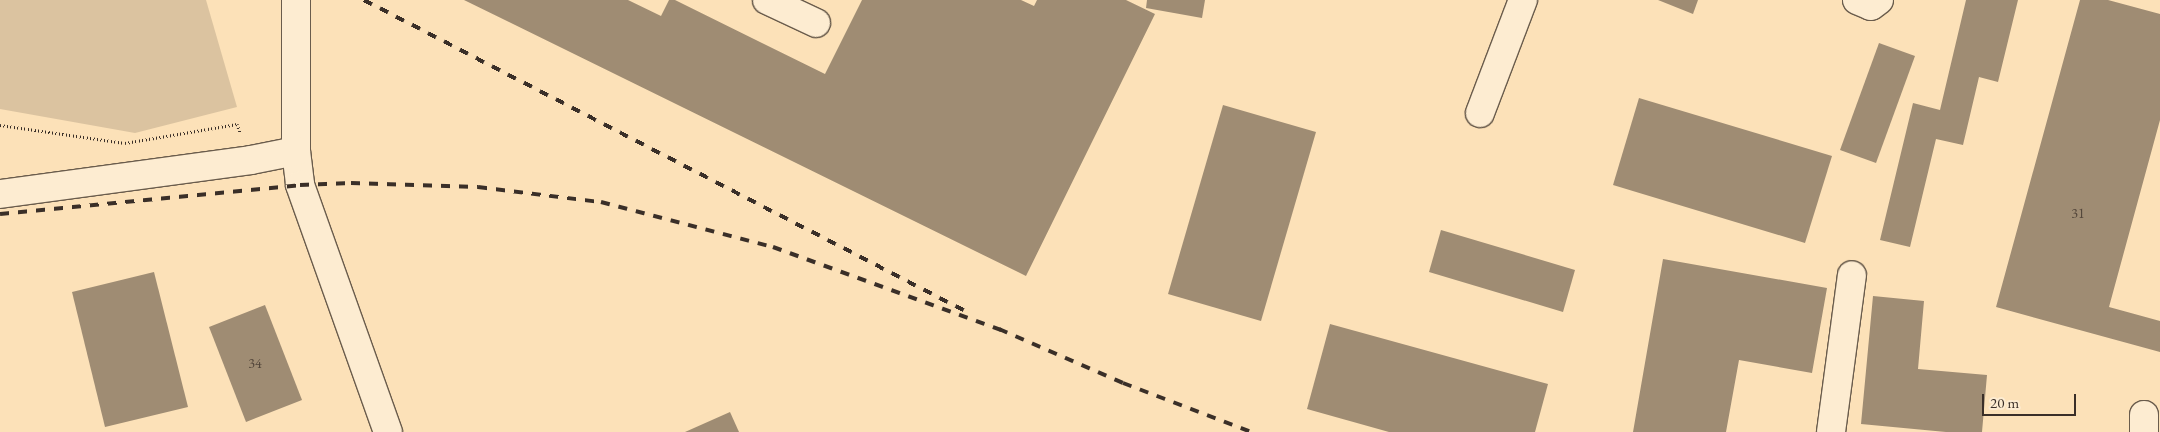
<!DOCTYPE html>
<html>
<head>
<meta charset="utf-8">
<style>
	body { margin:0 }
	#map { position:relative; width:2160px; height:432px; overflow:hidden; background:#fce1b8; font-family:"EB Garamond",serif }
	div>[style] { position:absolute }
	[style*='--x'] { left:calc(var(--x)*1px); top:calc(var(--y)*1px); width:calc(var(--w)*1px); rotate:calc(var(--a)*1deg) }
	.green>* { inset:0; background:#dbc3a0 }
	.building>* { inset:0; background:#9f8c73 }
	.path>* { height:3px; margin-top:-1.5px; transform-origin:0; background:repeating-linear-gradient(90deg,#3a2f28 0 1px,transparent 0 3.5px) }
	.roads { filter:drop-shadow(1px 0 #6a5c4c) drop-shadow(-1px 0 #6a5c4c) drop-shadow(0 1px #6a5c4c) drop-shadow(0 -1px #6a5c4c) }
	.minor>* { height:28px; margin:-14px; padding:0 14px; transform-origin:14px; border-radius:14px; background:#fdecd1 }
	.rail>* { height:4px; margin-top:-2px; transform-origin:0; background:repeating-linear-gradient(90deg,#3a2f28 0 9px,transparent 0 18px) }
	span { translate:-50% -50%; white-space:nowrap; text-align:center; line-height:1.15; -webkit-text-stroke:4px #fdecd1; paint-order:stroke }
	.number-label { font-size:14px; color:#53463b }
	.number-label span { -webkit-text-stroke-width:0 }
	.scale { position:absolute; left:1982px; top:394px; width:94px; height:22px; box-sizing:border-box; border:2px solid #3a2f28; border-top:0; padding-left:6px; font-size:15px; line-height:18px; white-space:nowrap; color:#3a2f28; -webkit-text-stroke:4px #fdecd1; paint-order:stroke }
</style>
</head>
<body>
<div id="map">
	<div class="green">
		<i style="clip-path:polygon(0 0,206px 0,237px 107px,135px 133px,0 109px)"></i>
	</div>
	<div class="building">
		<i style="clip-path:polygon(464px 0,628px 0,661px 16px,669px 0,675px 0,825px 74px,862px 0,1021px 0,1034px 6px,1037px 0,1126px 0,1155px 14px,1026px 276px)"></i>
		<i style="clip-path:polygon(1147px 0,1205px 0,1202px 18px,1146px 8px)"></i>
		<i style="clip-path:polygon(1658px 0,1698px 0,1693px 14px)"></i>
		<i style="clip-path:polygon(1966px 0,2018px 0,1998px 82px,1979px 77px,1963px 145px,1936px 139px,1910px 247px,1880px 240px,1913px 103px,1940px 110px)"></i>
		<i style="clip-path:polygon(2080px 0,2108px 0,2160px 14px,2160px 120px,2109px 307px,2160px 321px,2160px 352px,1996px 307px)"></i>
		<i style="clip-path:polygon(1879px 43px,1915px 56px,1876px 163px,1840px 150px)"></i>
		<i style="clip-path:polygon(1639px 98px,1832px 156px,1805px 243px,1613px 185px)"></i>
		<i style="clip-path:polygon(1223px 105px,1316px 132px,1261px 321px,1168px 294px)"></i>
		<i style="clip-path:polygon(1441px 230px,1575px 270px,1563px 312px,1429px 272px)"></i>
		<i style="clip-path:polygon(1663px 259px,1827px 288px,1812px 373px,1739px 360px,1726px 432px,1633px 432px)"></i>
		<i style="clip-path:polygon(154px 272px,188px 407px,105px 427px,72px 292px)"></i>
		<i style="clip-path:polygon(1873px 296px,1924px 301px,1918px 369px,1987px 375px,1982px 432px,1946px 432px,1861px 424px)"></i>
		<i style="clip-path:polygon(265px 305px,302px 400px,246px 422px,209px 327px)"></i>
		<i style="clip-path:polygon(1330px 324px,1548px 384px,1535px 432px,1389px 432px,1307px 409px)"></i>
		<i style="clip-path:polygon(730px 412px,739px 432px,685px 432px)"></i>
	</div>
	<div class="path">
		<i style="--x:0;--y:125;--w:126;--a:8.2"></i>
		<i style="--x:125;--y:143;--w:114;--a:-9.6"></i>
		<i style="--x:237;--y:124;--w:9;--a:69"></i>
	</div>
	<div class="roads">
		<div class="minor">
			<i style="--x:296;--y:0;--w:151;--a:90"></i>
			<i style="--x:296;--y:151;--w:34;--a:83"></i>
			<i style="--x:300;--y:185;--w:262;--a:70.4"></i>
			<i style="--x:767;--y:0;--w:54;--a:25.1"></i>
			<i style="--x:1857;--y:0;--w:15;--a:23"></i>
			<i style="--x:1871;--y:6;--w:10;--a:-37"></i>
			<i style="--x:1480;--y:113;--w:121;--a:-69.2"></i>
			<i style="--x:0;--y:194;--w:253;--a:-7.7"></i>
			<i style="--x:251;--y:160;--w:46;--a:-11.3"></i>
			<i style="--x:2144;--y:415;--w:17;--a:90"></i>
			<i style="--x:1831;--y:432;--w:158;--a:-82.4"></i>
		</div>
	</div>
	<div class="rail">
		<i style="--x:364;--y:0;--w:677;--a:27.36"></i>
		<i style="--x:0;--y:214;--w:301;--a:-5.5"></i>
		<i style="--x:300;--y:185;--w:51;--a:-2.2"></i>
		<i style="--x:351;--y:183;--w:127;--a:1.8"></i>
		<i style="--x:478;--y:187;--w:124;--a:7"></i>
		<i style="--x:601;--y:202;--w:178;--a:14.7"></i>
		<i style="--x:773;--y:247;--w:246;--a:20"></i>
		<i style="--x:999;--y:329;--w:135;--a:23.5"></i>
		<i style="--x:1123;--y:383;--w:137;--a:20.9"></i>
	</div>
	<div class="number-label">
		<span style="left:2078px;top:213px">31</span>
		<span style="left:255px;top:363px">34</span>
	</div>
	<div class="scale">20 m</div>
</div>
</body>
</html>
